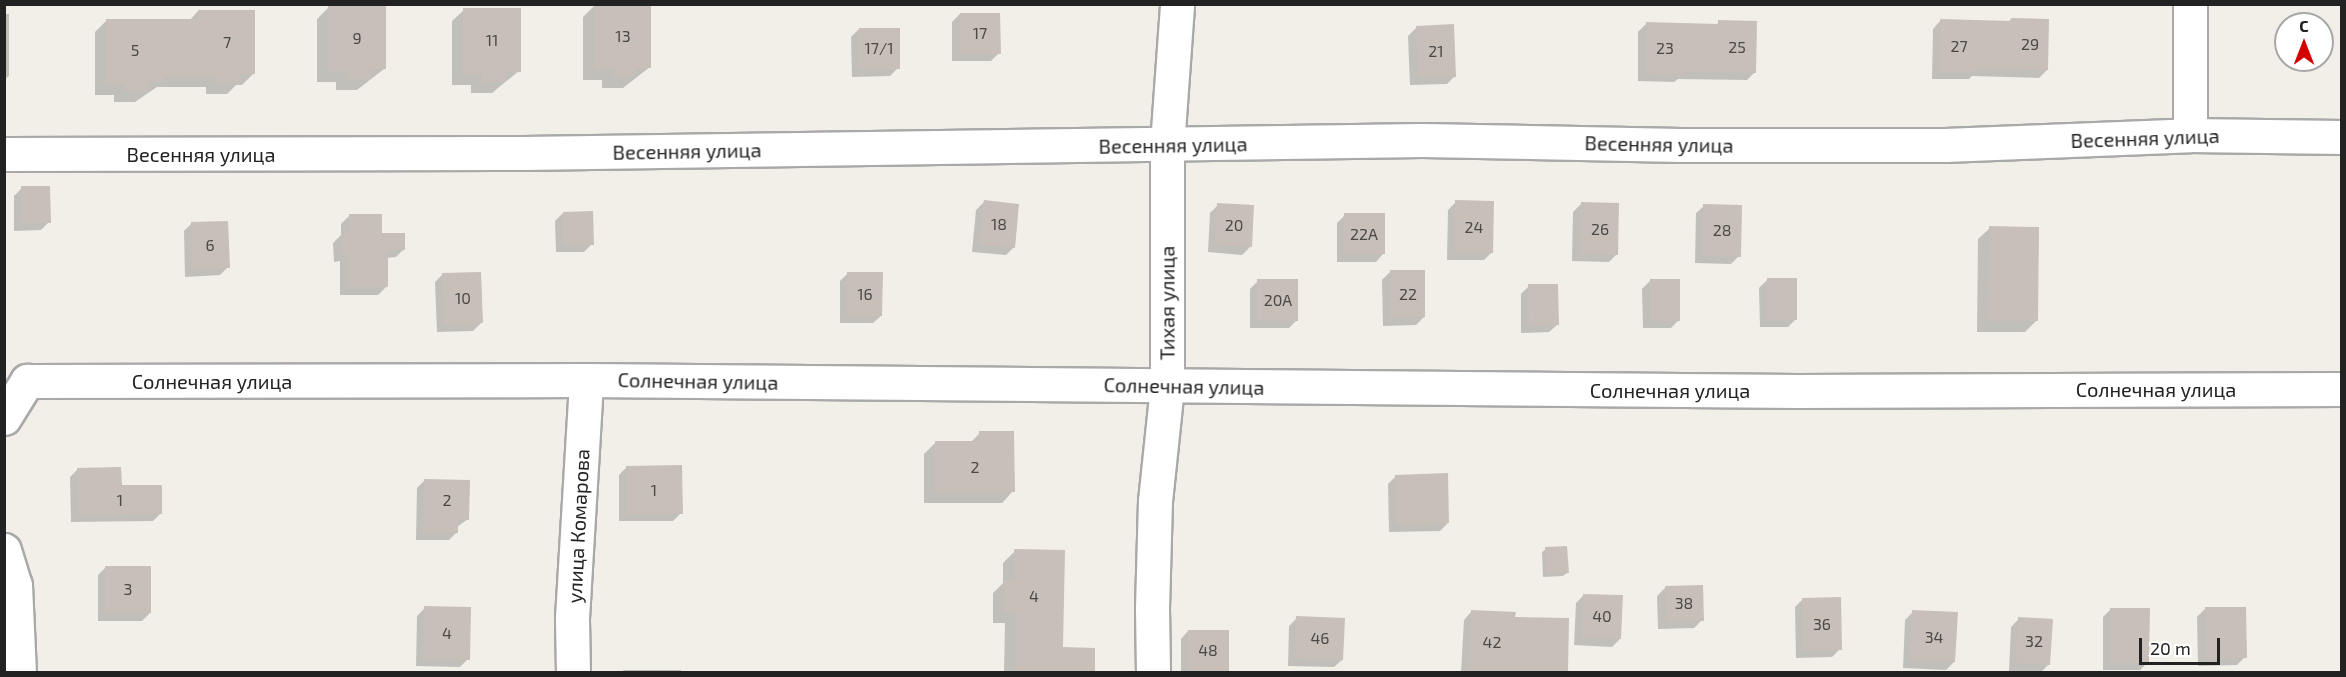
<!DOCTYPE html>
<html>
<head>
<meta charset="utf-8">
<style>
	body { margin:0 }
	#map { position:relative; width:2346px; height:677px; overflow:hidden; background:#f2efe9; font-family:"Exo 2",sans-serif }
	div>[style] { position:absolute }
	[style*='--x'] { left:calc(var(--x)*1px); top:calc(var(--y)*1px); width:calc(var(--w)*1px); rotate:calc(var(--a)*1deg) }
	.shadow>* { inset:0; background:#0003 }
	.building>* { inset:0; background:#c7bfb8 }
	.roads { filter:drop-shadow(2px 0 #a9a9a9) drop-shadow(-2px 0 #a9a9a9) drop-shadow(0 2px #a9a9a9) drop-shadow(0 -2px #a9a9a9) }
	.minor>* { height:33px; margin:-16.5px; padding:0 16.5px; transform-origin:16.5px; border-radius:16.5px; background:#fff }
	span { translate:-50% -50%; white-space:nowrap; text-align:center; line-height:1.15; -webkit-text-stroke:4.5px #fff; paint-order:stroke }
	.number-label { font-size:16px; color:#4b4948 }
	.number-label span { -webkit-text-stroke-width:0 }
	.street-label { font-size:20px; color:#222 }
	.frame { position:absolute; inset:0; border:6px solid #222; pointer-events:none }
	.north { position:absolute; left:2274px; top:12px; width:60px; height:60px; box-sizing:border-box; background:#fff; border:2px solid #a7a7a7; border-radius:50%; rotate:0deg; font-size:16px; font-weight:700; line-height:24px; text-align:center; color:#222 }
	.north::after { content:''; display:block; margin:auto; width:21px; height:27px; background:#d40000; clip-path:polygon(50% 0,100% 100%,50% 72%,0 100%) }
	.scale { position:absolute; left:2139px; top:638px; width:81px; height:27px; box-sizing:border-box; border:3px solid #222; border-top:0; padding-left:8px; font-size:18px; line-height:21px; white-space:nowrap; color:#222; -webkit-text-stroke:4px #fff; paint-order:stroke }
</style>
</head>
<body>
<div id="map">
	<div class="shadow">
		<i style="clip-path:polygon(594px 6px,650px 67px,623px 88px,602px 88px,602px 80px,583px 80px,583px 17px)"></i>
		<i style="clip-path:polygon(329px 7px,384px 69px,357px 90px,336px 90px,336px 82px,317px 82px,317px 19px)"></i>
		<i style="clip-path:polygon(464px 10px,519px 71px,492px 93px,471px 93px,471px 85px,452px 85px,452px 21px)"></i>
		<i style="clip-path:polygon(198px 11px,254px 73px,242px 85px,236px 85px,227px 94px,206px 94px,206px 87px,157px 87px,135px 102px,114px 102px,114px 95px,95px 95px,95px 32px,107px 20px,190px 20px)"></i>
		<i style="clip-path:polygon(4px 14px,9px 14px,9px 76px,4px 80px)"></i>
		<i style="clip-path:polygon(960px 14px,999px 53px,991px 61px,952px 61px,952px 22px)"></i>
		<i style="clip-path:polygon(2011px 19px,2047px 70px,2039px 78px,1972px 76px,1969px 79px,1932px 79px,1933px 29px,1940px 21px,2008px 22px)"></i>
		<i style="clip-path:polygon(1719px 22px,1755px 72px,1747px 80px,1678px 79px,1674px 82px,1638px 81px,1638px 32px,1646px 24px,1716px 25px)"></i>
		<i style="clip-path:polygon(1416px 28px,1455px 76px,1447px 84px,1410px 85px,1408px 36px)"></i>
		<i style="clip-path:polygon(859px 29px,898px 68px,890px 76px,852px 77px,851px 37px)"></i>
		<i style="clip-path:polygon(22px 188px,49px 222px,41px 230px,14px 231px,14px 196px)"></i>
		<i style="clip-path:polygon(984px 202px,1014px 247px,1006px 255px,972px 252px,976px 210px)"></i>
		<i style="clip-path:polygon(1456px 202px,1492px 252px,1484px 260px,1447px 260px,1448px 210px)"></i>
		<i style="clip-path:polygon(1581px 204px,1617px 254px,1609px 262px,1572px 261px,1573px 212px)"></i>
		<i style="clip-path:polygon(1218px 205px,1250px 247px,1242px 255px,1208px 252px,1210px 213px)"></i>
		<i style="clip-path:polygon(1704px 206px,1739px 256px,1731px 264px,1695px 263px,1696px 213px)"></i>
		<i style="clip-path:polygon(563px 213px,592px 244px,584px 252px,556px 252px,555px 221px)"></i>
		<i style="clip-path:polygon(1345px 215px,1383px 254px,1376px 262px,1337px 262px,1337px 223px)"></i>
		<i style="clip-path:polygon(349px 216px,404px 249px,396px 257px,386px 258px,386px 287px,378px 295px,340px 295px,340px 261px,334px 262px,333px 243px,341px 235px,341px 224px)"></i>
		<i style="clip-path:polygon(192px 223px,228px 267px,220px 275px,185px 277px,184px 231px)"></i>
		<i style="clip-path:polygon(1990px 228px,2037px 320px,2025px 332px,1977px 332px,1978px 239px)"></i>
		<i style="clip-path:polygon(1390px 272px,1424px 317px,1416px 325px,1383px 326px,1382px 280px)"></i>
		<i style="clip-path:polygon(848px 273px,881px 316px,873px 323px,840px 323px,840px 281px)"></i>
		<i style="clip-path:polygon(443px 274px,481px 323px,473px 331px,437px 332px,435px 282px)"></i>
		<i style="clip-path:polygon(1767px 280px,1796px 319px,1788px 327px,1760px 327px,1759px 288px)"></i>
		<i style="clip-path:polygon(1258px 281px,1297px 320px,1289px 328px,1250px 328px,1250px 289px)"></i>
		<i style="clip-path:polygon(1650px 281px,1679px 320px,1671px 328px,1643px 328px,1642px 289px)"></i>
		<i style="clip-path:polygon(1529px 286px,1557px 325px,1549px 332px,1521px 333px,1521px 294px)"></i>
		<i style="clip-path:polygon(980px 433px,1013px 491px,1002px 503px,924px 503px,924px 454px,935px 443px,970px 443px)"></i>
		<i style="clip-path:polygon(627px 467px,681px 513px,673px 521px,619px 521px,619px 475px)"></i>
		<i style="clip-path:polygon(78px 469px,121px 487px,161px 513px,153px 521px,71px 522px,70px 477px)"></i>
		<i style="clip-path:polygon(1396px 476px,1448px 523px,1440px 531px,1389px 532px,1388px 484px)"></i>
		<i style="clip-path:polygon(425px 480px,468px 519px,457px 527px,457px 532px,449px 540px,416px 540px,417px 488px)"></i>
		<i style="clip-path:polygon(1546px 549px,1567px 573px,1563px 576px,1543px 577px,1542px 552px)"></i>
		<i style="clip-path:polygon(1015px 551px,1061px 648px,1094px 649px,1093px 672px,1004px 672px,1005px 623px,993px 623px,993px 593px,1003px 583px,1003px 563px)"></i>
		<i style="clip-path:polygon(106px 567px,150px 613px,142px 621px,98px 621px,98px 575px)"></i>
		<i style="clip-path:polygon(1665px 588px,1702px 620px,1694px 628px,1658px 629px,1657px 596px)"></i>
		<i style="clip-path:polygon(1584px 595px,1620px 639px,1612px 647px,1574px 645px,1576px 603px)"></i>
		<i style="clip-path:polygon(1803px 599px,1840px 649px,1832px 657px,1796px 658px,1795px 607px)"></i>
		<i style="clip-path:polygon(425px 608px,468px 659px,460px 667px,416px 666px,417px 616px)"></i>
		<i style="clip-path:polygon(2111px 609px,2148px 662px,2140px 670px,2103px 670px,2103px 617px)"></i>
		<i style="clip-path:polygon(2205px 609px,2245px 657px,2237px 665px,2198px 666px,2197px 617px)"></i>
		<i style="clip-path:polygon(1471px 612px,1514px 619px,1567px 620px,1566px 672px,1461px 672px,1464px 620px)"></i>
		<i style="clip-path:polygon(1913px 612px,1954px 662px,1946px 670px,1903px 668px,1905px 620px)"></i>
		<i style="clip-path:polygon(1297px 618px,1342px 660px,1334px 667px,1288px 666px,1289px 626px)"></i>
		<i style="clip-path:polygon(2019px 619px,2049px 664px,2041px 672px,2009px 671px,2011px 627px)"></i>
		<i style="clip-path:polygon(1188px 631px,1228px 670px,1225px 672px,1181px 672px,1181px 639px)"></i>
		<i style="clip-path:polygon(624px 670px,681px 670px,681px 672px,621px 672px)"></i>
	</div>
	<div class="building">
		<i style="clip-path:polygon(594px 4px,651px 4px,651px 68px,636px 68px,636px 77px,613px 77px,613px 69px,594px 69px)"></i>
		<i style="clip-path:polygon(386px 5px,386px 69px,371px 69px,371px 79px,347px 79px,347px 71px,328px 71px,328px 6px)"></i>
		<i style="clip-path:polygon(463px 8px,521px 8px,521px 72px,506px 72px,506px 82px,482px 82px,482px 74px,463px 74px)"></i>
		<i style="clip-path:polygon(198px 10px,255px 10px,255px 74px,240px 74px,240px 83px,217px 83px,217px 76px,164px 76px,164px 82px,149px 82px,149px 91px,125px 91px,125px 84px,106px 84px,106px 19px,198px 19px)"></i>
		<i style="clip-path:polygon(960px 13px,1000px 13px,1001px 54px,960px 54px)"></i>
		<i style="clip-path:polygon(2011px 18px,2049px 19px,2048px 70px,1978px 69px,1978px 72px,1939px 71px,1940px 19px,2011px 21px)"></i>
		<i style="clip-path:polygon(1718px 20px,1757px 21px,1756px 73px,1684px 71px,1684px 75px,1645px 74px,1646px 22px,1718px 24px)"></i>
		<i style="clip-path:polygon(1454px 24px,1456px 77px,1418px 77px,1416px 26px)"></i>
		<i style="clip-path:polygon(859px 28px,900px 28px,900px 69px,859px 69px)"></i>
		<i style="clip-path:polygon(21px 186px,50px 186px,51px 223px,21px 223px)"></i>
		<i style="clip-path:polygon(984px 200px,1019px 204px,1015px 248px,979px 245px)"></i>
		<i style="clip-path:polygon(1455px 200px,1494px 201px,1493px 253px,1455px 252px)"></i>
		<i style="clip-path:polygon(1581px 202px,1619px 203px,1618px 255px,1580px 254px)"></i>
		<i style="clip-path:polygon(1217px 203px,1254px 205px,1252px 247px,1215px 245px)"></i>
		<i style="clip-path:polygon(1703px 204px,1742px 205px,1741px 257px,1702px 256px)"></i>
		<i style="clip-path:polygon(593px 211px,594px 245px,563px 245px,563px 212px)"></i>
		<i style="clip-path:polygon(1344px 213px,1385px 213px,1385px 254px,1344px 255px)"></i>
		<i style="clip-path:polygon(349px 214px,382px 214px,382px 233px,405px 233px,405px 250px,388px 251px,388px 287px,348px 287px,348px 254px,341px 254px,341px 233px,349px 233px)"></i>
		<i style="clip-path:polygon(228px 221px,230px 268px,192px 269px,191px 222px)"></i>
		<i style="clip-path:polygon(1989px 226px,2039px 227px,2038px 321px,1988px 321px)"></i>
		<i style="clip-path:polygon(1390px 270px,1425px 270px,1425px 317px,1390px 318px)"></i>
		<i style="clip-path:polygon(481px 272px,483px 323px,444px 325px,442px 273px)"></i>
		<i style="clip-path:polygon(847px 272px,883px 272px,882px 316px,847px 316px)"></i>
		<i style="clip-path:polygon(1767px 278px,1797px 278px,1797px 320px,1767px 320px)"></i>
		<i style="clip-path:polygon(1257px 279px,1298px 279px,1298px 321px,1257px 321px)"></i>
		<i style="clip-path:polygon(1650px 279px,1680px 279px,1680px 321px,1650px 321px)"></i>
		<i style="clip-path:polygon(1528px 284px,1558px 284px,1559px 325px,1529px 326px)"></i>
		<i style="clip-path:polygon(979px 431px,1014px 431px,1015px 492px,935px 492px,935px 441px,979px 441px)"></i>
		<i style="clip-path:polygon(682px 465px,683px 514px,626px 514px,626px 466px)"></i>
		<i style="clip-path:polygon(121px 467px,122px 485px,162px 485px,162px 514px,78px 515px,77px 468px)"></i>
		<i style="clip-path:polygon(1448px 473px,1449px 523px,1396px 525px,1395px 475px)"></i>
		<i style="clip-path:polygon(424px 479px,470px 480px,469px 520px,458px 520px,458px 533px,423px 532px)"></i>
		<i style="clip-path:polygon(1567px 546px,1569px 573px,1546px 574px,1545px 547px)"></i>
		<i style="clip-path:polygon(1014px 549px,1065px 550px,1063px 647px,1095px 648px,1095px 672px,1015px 672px,1016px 612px,1004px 612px,1004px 580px,1014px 580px)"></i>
		<i style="clip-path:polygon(105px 566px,151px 566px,151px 613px,105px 613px)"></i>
		<i style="clip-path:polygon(1703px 585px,1704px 621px,1666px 621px,1665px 586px)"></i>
		<i style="clip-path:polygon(1583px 594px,1623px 595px,1621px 639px,1581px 638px)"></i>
		<i style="clip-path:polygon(1841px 597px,1842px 650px,1803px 650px,1802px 598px)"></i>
		<i style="clip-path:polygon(424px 606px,471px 607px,470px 660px,423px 659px)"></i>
		<i style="clip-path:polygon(2205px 607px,2246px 607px,2247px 658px,2205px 658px)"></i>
		<i style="clip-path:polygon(2110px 608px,2150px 608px,2149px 663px,2110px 663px)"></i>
		<i style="clip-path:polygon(1471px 610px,1516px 612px,1515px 617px,1569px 618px,1568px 672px,1468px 671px)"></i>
		<i style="clip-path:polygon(1912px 610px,1958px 612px,1955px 662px,1910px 661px)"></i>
		<i style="clip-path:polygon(1296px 616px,1345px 618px,1343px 660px,1295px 658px)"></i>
		<i style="clip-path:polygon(2018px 617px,2053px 619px,2050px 665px,2016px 663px)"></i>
		<i style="clip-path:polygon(1188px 630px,1229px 630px,1229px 671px,1188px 671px)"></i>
	</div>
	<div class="roads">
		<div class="minor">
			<i style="--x:2190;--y:4;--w:131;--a:90"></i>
			<i style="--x:4;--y:154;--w:519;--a:-0.11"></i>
			<i style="--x:523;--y:153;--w:899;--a:-0.83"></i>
			<i style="--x:1422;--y:140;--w:259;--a:1.1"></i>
			<i style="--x:1681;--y:145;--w:264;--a:0"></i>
			<i style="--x:1945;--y:145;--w:245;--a:-2.3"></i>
			<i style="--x:2190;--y:135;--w:152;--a:0.8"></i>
			<i style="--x:4;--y:418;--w:44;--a:-58.1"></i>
			<i style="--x:27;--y:381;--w:559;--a:-0.1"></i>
			<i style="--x:586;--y:380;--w:1212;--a:0.52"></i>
			<i style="--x:1798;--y:391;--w:544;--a:-0.21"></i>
			<i style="--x:4;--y:550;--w:37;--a:73"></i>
			<i style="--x:15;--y:585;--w:87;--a:87.4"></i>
			<i style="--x:573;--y:672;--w:54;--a:-91.1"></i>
			<i style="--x:572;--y:618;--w:238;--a:-86.6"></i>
			<i style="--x:1153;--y:672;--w:64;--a:-90.9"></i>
			<i style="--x:1152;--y:608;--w:107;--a:-88.4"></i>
			<i style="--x:1155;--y:501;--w:116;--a:-84"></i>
			<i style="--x:1167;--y:386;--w:241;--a:-90"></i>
			<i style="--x:1167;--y:145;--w:141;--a:-85.9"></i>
		</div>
	</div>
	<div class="number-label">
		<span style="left:980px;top:33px">17</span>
		<span style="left:623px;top:36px">13</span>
		<span style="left:357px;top:38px">9</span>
		<span style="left:492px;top:40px">11</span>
		<span style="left:227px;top:42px">7</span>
		<span style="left:2030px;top:44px">29</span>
		<span style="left:1959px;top:46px">27</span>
		<span style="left:1737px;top:47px">25</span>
		<span style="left:879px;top:48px">17/1</span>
		<span style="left:1665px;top:48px">23</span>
		<span style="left:135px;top:50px">5</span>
		<span style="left:1436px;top:51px">21</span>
		<span style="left:999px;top:224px">18</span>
		<span style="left:1234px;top:225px">20</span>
		<span style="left:1474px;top:227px">24</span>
		<span style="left:1600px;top:229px">26</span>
		<span style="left:1722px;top:230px">28</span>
		<span style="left:1364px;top:234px">22А</span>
		<span style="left:210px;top:245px">6</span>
		<span style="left:865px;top:294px">16</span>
		<span style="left:1408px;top:294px">22</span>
		<span style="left:463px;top:298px">10</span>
		<span style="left:1278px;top:300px">20А</span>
		<span style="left:975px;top:467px">2</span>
		<span style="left:654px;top:490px">1</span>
		<span style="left:120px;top:500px">1</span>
		<span style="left:447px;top:500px">2</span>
		<span style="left:128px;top:589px">3</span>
		<span style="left:1034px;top:596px">4</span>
		<span style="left:1684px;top:603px">38</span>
		<span style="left:1602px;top:616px">40</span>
		<span style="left:1822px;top:624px">36</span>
		<span style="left:447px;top:633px">4</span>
		<span style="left:1934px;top:637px">34</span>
		<span style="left:1320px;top:638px">46</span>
		<span style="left:2034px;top:641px">32</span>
		<span style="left:1492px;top:642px">42</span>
		<span style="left:1208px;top:650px">48</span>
	</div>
	<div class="street-label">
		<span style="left:2145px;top:138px;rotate:-2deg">Весенняя улица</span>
		<span style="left:1659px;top:144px;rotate:1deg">Весенняя улица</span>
		<span style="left:1173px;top:145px;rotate:-1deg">Весенняя улица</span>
		<span style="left:687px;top:151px;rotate:-1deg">Весенняя улица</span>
		<span style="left:201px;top:154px">Весенняя улица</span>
		<span style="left:1167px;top:303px;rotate:-90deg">Тихая улица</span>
		<span style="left:212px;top:381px">Солнечная улица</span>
		<span style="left:698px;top:381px;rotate:1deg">Солнечная улица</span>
		<span style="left:1184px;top:386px;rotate:1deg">Солнечная улица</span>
		<span style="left:2156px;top:389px">Солнечная улица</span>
		<span style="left:1670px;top:390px">Солнечная улица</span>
		<span style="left:578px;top:526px;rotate:-87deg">улица Комарова</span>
	</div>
	<div class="frame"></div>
	<div class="north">С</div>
	<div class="scale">20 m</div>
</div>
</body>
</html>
